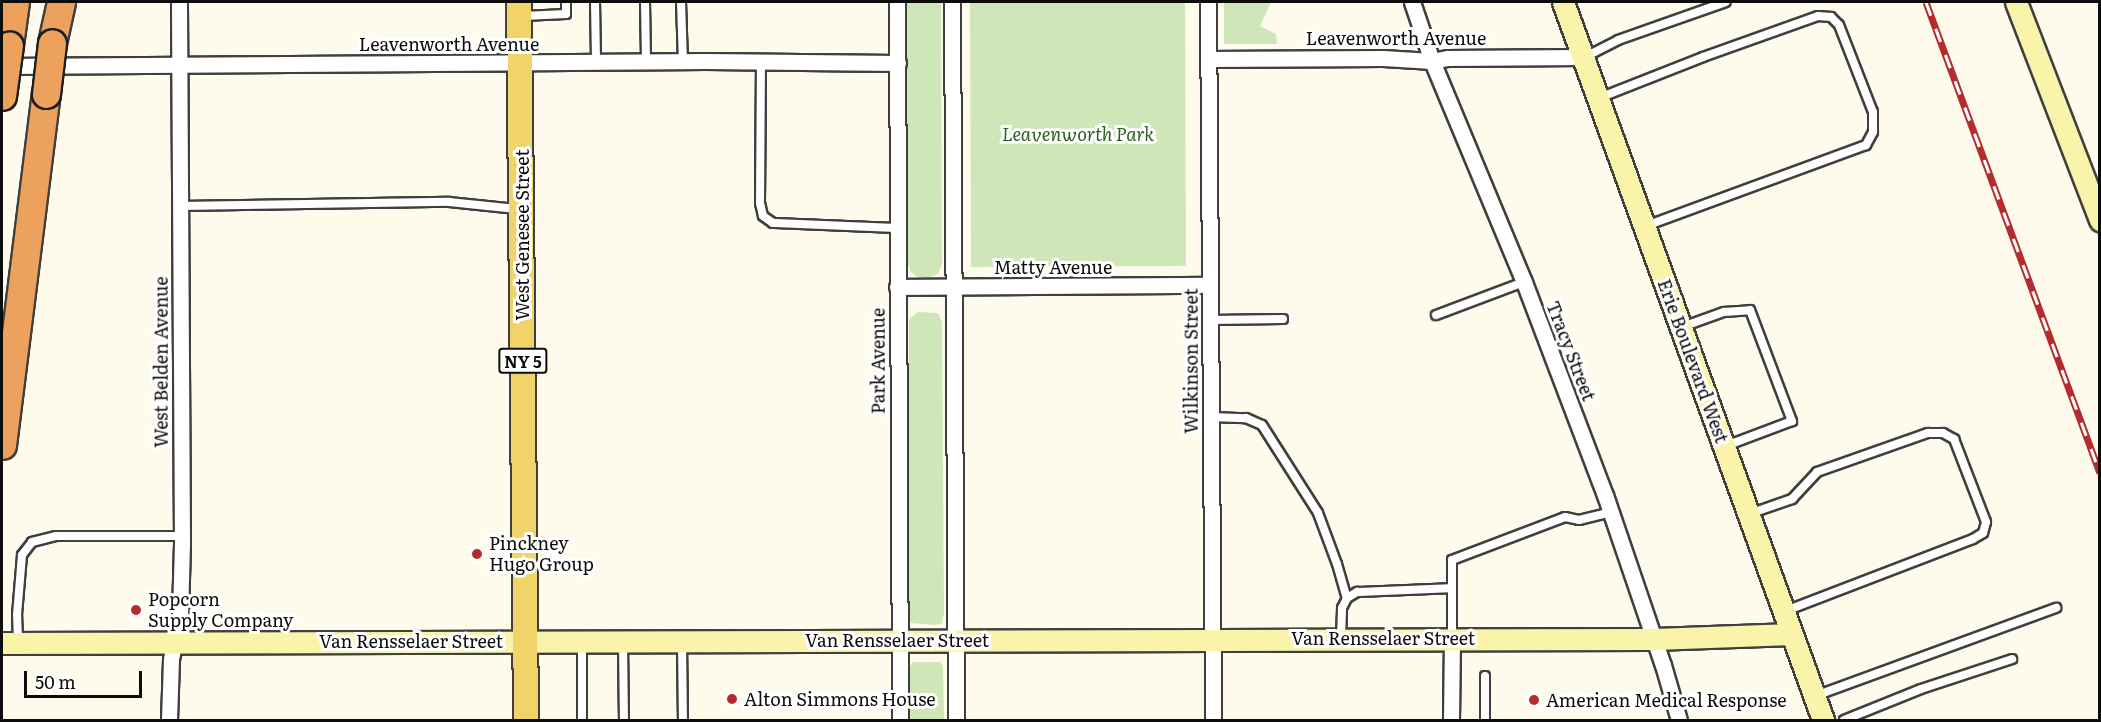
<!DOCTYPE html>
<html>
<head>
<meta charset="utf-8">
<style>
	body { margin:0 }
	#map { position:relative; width:2101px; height:722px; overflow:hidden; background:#fefbec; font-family:Literata,serif }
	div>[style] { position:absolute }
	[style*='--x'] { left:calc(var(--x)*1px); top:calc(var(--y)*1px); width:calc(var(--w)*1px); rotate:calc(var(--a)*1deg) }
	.green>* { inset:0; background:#cee6b8 }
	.roads { filter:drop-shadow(2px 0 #3f3f3f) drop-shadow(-2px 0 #3f3f3f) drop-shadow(0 2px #3f3f3f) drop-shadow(0 -2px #3f3f3f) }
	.lane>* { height:8px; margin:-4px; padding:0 4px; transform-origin:4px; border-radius:4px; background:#fff }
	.street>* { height:15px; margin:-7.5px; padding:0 7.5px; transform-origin:7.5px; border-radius:7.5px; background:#fff }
	.secondary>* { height:21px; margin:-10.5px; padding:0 10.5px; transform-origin:10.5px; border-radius:10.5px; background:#faf4ab }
	.primary>* { height:24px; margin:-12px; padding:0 12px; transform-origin:12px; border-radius:12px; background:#f1d469 }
	.highway>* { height:27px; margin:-13.5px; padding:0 13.5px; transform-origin:13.5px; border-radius:13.5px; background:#eca25c }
	.rail>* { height:7px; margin-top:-3.5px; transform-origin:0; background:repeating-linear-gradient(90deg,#fff 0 14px,#b42c2e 0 28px); box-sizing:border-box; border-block:2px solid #b42c2e }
	.bridges { filter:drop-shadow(2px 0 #1d1d1d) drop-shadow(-2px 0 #1d1d1d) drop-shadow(0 2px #1d1d1d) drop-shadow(0 -2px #1d1d1d) }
	.highway-bridge>* { height:27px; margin:-13.5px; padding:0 13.5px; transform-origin:13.5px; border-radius:13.5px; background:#eca25c }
	.dots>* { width:16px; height:16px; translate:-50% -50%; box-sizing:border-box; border:3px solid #fff; border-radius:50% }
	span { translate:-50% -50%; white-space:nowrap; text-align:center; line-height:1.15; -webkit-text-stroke:6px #fff; paint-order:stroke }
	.shield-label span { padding:2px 4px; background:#fff; border:2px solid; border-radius:4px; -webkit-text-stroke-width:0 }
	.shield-label { font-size:16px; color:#0c0c0c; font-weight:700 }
	.street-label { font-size:18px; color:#0c0c0c }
	.park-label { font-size:18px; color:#2b6020; font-style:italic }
	.poi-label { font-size:18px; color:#0c0c0c }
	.left { translate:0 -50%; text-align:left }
	.frame { position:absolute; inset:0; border:3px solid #0c0c0c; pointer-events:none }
	.scale { position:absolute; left:24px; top:671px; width:118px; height:27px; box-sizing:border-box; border:3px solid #0c0c0c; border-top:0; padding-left:8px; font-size:18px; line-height:21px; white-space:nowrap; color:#0c0c0c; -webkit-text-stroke:4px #fff; paint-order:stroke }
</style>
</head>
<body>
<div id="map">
	<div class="green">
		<i style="clip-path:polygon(905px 2px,941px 2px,942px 264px,938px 274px,929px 278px,917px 277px,911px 272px,906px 259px)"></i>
		<i style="clip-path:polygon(970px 2px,1185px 2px,1186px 266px,971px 267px)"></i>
		<i style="clip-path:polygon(1224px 2px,1271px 2px,1260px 26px,1276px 34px,1277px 44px,1224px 44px)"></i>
		<i style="clip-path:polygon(918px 312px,938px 313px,942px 322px,944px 613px,942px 623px,936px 625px,911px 623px,908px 616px,909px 323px,910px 318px)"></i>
		<i style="clip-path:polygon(913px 662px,940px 662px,943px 666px,944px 720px,909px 720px,909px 668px)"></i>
	</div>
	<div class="roads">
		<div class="lane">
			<i style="--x:595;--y:2;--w:60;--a:89"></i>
			<i style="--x:645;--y:2;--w:60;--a:89"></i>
			<i style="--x:681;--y:2;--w:59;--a:88.1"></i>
			<i style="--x:523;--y:16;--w:43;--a:-2.7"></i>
			<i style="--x:566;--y:14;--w:12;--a:-90"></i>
			<i style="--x:1585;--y:57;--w:37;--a:-27"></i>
			<i style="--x:1618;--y:40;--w:114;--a:-19.4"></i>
			<i style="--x:761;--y:61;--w:142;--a:90.4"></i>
			<i style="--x:760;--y:203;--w:13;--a:77"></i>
			<i style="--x:763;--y:216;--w:12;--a:35"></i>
			<i style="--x:773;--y:223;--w:125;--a:2.3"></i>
			<i style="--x:1599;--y:98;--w:112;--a:-21.5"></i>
			<i style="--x:1703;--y:57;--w:122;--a:-19.6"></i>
			<i style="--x:1818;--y:16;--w:13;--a:4"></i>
			<i style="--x:1831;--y:17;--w:11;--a:45"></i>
			<i style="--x:1839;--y:25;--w:93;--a:68.7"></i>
			<i style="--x:1873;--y:112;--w:20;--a:90"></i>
			<i style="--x:1873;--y:132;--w:15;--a:118"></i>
			<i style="--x:1866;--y:145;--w:234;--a:159.8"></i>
			<i style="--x:180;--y:206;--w:269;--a:-0.9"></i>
			<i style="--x:449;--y:202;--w:68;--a:5.9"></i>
			<i style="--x:1436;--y:315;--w:94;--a:-20.6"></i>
			<i style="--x:1210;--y:320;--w:73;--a:-0.8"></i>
			<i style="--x:1682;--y:327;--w:45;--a:-19.7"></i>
			<i style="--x:1724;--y:312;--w:26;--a:-4"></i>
			<i style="--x:1750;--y:310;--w:119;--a:69.3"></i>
			<i style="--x:1792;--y:421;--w:71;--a:159.3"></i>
			<i style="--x:1210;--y:417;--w:36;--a:2"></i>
			<i style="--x:1246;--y:418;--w:17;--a:24"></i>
			<i style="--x:1262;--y:425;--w:104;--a:57.5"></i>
			<i style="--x:1318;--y:513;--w:54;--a:69.6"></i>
			<i style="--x:1337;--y:564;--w:35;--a:74"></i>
			<i style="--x:1749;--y:514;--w:46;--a:-19.2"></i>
			<i style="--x:1792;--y:499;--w:37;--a:-47"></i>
			<i style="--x:1817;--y:472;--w:118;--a:-19.4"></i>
			<i style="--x:1928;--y:433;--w:15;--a:0"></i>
			<i style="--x:1943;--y:433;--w:13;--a:29"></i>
			<i style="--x:1954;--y:439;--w:89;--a:68.9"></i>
			<i style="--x:1986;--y:522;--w:11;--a:105"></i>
			<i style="--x:1983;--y:533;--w:12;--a:149"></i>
			<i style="--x:1973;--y:539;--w:201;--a:159"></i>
			<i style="--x:1452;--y:637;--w:77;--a:-90"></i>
			<i style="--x:1452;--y:560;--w:121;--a:-20.8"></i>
			<i style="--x:1565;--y:517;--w:14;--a:12"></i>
			<i style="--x:1579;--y:520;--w:32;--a:-14"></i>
			<i style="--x:1341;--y:638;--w:30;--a:-88"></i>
			<i style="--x:1342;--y:608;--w:11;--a:-63"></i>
			<i style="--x:1347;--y:598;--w:12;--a:-31"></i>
			<i style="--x:1357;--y:592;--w:94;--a:-2.4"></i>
			<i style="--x:18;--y:641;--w:26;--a:-92"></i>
			<i style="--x:17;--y:615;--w:60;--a:-85.2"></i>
			<i style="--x:22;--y:555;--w:16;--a:-52"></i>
			<i style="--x:32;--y:542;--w:25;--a:-14"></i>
			<i style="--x:56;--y:536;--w:126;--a:0"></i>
			<i style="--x:623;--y:642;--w:78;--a:89.3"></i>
			<i style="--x:682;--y:642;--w:78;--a:89.3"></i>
			<i style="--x:1485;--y:676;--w:44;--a:90"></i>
			<i style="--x:1815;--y:696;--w:257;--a:-20.1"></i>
			<i style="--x:582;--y:720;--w:76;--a:-90"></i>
			<i style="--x:1844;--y:720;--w:83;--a:-21.9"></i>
			<i style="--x:1921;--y:689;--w:96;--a:-18.2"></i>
		</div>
		<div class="street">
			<i style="--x:897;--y:2;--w:718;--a:89.76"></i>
			<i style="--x:952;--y:2;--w:718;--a:89.68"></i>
			<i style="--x:1208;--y:2;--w:718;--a:89.6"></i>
			<i style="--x:1412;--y:2;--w:62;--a:71.3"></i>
			<i style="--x:1432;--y:61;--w:239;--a:67.4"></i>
			<i style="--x:1524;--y:282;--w:228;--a:69.2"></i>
			<i style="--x:1605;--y:495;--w:180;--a:71.2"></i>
			<i style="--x:1663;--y:665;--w:57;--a:73.8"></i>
			<i style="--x:1208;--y:59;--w:175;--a:-0.3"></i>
			<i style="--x:1383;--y:58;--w:49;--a:3.5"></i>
			<i style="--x:1432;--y:61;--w:16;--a:-11"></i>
			<i style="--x:1448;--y:58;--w:135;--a:-0.4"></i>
			<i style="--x:2;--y:66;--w:704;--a:-0.41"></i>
			<i style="--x:706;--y:61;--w:192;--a:0.6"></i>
			<i style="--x:897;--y:287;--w:313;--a:-0.4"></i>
			<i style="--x:169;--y:720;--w:61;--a:-88.1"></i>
			<i style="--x:171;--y:659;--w:45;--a:-78.4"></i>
			<i style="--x:180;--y:615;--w:72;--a:-88.4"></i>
			<i style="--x:182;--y:543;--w:541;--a:-90.32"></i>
			<i style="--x:1451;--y:720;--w:83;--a:-89.3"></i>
		</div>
		<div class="secondary">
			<i style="--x:1563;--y:2;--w:764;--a:70.09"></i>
			<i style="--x:2016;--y:2;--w:234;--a:68.9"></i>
			<i style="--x:2;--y:643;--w:1652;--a:-0.14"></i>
			<i style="--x:1654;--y:639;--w:138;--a:-2.1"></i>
		</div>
		<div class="primary">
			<i style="--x:519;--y:2;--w:718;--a:89.44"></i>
		</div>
		<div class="highway">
			<i style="--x:52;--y:43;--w:42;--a:-77.6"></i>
			<i style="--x:9;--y:45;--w:43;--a:-82.1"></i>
			<i style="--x:2;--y:445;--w:354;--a:-82.9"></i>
		</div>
	</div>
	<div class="rail">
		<i style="--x:1926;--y:2;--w:502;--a:69.72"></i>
	</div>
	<div class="bridges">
		<div class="highway-bridge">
			<i style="--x:46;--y:94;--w:51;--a:-83.3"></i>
			<i style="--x:2;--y:96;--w:51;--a:-82.2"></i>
		</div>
	</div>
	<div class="dots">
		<i style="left:477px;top:554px;background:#b42c2e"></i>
		<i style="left:136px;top:610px;background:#b42c2e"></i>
		<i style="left:732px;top:699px;background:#b42c2e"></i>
		<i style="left:1534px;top:700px;background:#b42c2e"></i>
	</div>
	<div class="shield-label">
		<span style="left:523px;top:361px">NY 5</span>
	</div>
	<div class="street-label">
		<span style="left:1396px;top:38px">Leavenworth Avenue</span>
		<span style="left:449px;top:44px">Leavenworth Avenue</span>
		<span style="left:522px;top:235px;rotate:-90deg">West Genesee Street</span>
		<span style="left:1053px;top:267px">Matty Avenue</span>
		<span style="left:1571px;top:351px;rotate:69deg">Tracy Street</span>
		<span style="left:878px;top:361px;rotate:-90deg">Park Avenue</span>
		<span style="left:1191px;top:361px;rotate:-90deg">Wilkinson Street</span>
		<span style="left:1693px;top:361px;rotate:70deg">Erie Boulevard West</span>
		<span style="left:161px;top:362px;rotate:-90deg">West Belden Avenue</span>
		<span style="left:1383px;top:638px">Van Rensselaer Street</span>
		<span style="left:897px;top:640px">Van Rensselaer Street</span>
		<span style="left:411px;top:641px">Van Rensselaer Street</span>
	</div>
	<div class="park-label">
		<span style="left:1078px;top:134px">Leavenworth Park</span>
	</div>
	<div class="poi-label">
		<span class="left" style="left:489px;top:554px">Pinckney<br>Hugo Group</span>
		<span class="left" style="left:148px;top:610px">Popcorn<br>Supply Company</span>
		<span class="left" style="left:744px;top:699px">Alton Simmons House</span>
		<span class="left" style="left:1546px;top:700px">American Medical Response</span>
	</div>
	<div class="frame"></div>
	<div class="scale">50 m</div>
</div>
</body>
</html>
